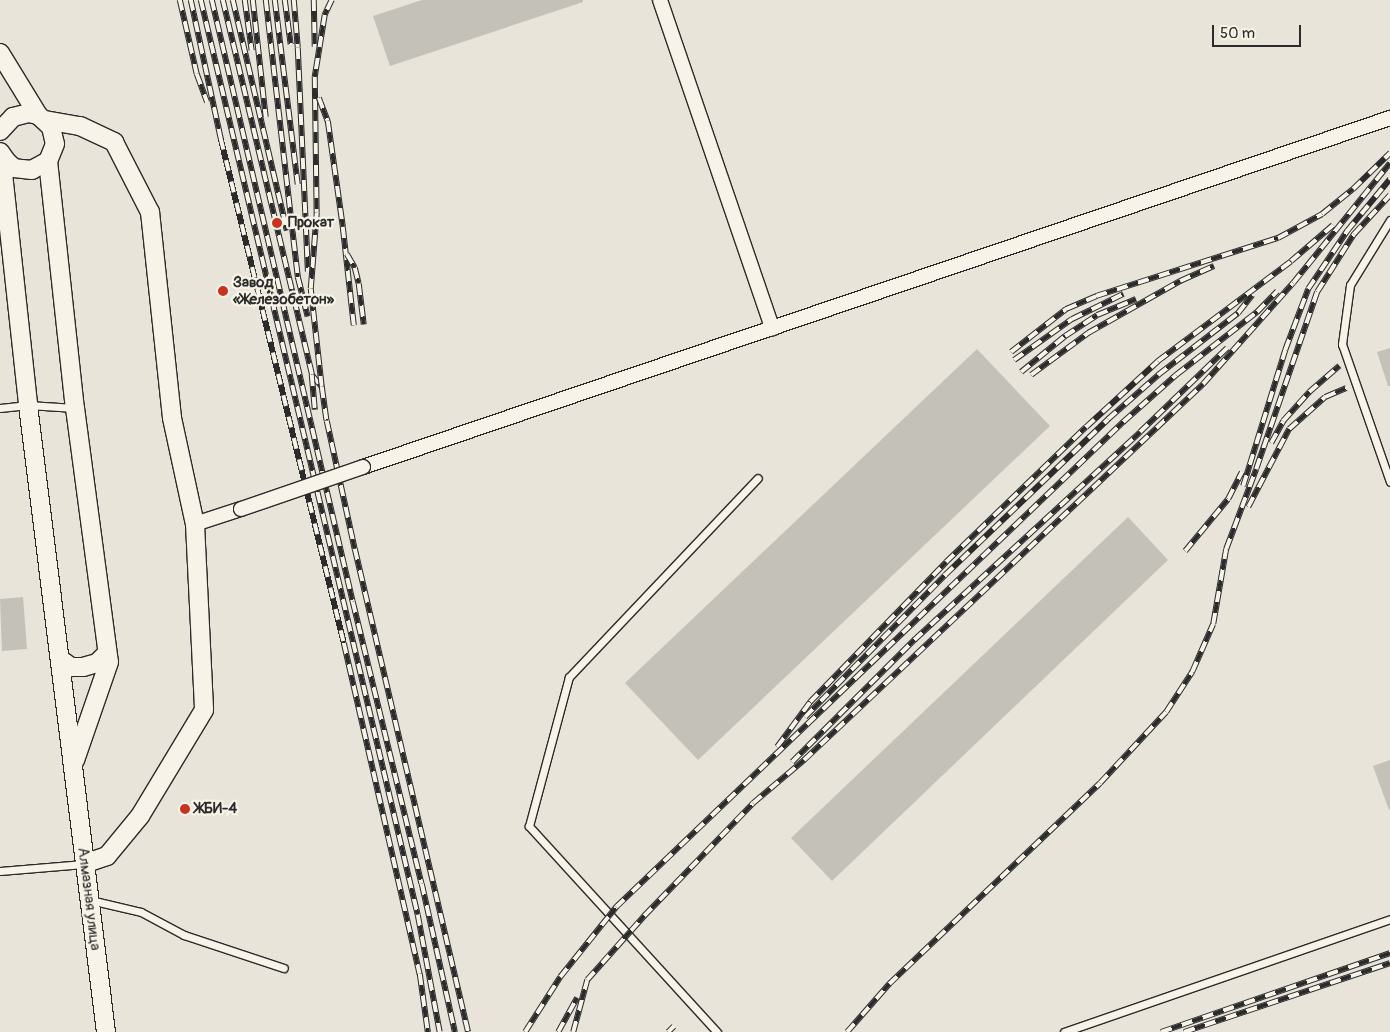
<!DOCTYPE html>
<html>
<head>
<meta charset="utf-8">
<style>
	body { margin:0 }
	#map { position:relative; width:1390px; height:1032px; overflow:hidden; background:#f7f3e8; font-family:Pangolin,sans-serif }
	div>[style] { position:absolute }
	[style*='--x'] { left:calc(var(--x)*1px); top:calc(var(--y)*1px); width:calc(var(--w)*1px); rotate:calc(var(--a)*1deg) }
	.built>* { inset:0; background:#e8e4da }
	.building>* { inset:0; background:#c4c1b9 }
	.roads { filter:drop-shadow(1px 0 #2b2b2b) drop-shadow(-1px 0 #2b2b2b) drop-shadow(0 1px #2b2b2b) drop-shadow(0 -1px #2b2b2b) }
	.service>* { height:7px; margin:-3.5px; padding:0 3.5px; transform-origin:3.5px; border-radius:3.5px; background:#f7f3e8 }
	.minor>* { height:14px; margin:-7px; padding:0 7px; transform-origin:7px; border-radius:7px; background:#f7f3e8 }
	.tertiary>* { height:18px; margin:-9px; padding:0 9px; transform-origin:9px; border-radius:9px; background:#f7f3e8 }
	.rail>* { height:5.5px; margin-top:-2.75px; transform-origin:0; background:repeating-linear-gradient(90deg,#f7f3e8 0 11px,#2b2b2b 0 22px); box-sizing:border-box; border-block:1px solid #2b2b2b }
	.bridges { filter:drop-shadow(1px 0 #2b2b2b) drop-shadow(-1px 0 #2b2b2b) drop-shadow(0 1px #2b2b2b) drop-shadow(0 -1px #2b2b2b) }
	.minor-bridge>* { height:14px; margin:-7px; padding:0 7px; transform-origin:7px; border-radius:7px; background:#f7f3e8 }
	.dots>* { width:14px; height:14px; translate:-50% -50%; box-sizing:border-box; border:2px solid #f7f3e8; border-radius:50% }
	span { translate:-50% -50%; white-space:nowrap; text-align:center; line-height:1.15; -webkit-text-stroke:4.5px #f7f3e8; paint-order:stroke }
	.poi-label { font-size:15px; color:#2b2b2b; font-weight:700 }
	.left { translate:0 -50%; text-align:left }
	.street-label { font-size:15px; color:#2b2b2b }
	.scale { position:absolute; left:1212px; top:25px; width:89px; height:22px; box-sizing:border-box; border:2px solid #2b2b2b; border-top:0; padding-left:6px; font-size:15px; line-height:18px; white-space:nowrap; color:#2b2b2b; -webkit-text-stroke:4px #f7f3e8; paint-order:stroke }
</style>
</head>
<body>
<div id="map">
	<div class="built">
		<i style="clip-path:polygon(0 0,1390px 0,1390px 1032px,0 1032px)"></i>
	</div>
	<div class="building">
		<i style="clip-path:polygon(422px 0,583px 0,583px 2px,390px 66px,373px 16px)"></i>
		<i style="clip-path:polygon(1390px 348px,1390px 386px,1388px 386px,1377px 352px)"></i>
		<i style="clip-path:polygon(977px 349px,1050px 426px,698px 760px,625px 683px)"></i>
		<i style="clip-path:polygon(1128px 517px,1168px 560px,832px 881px,791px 838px)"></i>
		<i style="clip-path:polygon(23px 597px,27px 649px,2px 651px,0 599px)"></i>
		<i style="clip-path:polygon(1390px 760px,1390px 809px,1389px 810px,1373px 766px)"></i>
	</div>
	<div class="roads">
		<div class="service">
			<i style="--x:1390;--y:220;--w:76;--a:121.6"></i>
			<i style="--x:1350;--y:285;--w:60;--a:97.7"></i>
			<i style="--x:1342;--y:344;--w:146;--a:70.8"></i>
			<i style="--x:0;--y:408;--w:28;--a:-6"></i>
			<i style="--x:28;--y:405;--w:47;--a:3.7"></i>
			<i style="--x:0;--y:871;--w:84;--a:-4.8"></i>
			<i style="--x:90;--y:900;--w:52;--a:13.2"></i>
			<i style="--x:141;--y:912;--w:49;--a:28.1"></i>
			<i style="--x:184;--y:935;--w:105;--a:18.3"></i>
			<i style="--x:717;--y:1032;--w:279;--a:-132.4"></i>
			<i style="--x:529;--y:826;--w:154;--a:-75"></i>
			<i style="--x:569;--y:677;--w:274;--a:-46.5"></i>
			<i style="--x:1064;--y:1032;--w:345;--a:-19.1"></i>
		</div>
		<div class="minor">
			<i style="--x:660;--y:0;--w:347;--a:71.1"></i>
			<i style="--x:363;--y:467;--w:1085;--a:-18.77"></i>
			<i style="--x:195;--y:524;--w:48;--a:-18.1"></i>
		</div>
		<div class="tertiary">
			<i style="--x:0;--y:53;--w:73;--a:58.5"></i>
			<i style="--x:45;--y:120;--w:36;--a:10"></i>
			<i style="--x:80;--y:126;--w:38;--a:25"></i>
			<i style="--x:114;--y:142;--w:79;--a:62.8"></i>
			<i style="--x:150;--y:212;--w:207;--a:83.9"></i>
			<i style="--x:172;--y:418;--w:108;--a:77.8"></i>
			<i style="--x:195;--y:524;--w:186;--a:87.2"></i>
			<i style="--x:204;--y:710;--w:124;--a:121.1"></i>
			<i style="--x:140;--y:816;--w:52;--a:129.5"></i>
			<i style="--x:107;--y:856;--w:24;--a:161"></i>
			<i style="--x:0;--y:131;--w:19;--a:-47"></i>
			<i style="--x:13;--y:117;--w:16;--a:-14"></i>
			<i style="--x:29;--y:113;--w:9;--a:13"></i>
			<i style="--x:38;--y:115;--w:18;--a:43"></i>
			<i style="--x:51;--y:127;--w:17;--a:77"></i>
			<i style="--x:55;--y:144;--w:18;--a:112"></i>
			<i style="--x:48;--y:161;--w:18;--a:151"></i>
			<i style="--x:32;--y:170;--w:18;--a:-174"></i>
			<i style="--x:14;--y:168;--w:9;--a:-139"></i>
			<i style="--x:7;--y:162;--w:12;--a:-125"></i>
			<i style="--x:1;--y:155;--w:251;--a:83.8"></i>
			<i style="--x:28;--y:405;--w:632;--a:82.91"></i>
			<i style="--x:48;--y:161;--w:248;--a:83.8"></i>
			<i style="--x:75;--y:408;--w:256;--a:82.4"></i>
			<i style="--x:109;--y:662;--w:104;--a:109.1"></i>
			<i style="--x:60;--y:659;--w:14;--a:36"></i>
			<i style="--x:71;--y:667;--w:12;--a:0"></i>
			<i style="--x:83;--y:667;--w:15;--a:-16"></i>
			<i style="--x:97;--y:663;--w:14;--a:-45"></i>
		</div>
	</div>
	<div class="rail">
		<i style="--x:180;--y:0;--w:76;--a:77.1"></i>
		<i style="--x:197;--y:74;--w:30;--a:70"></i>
		<i style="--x:191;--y:0;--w:142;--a:77.8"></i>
		<i style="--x:221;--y:139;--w:519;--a:76.29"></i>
		<i style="--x:344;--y:643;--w:340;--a:77.1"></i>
		<i style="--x:420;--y:974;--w:59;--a:82.1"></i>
		<i style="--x:201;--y:0;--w:940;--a:76.66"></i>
		<i style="--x:418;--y:915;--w:119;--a:79.4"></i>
		<i style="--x:212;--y:0;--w:618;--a:76.82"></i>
		<i style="--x:353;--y:602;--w:290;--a:76.3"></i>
		<i style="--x:422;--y:884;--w:152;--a:77.4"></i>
		<i style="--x:223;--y:0;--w:385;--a:76.6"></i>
		<i style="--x:312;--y:375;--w:16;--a:50"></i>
		<i style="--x:233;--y:0;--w:237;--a:76.8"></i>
		<i style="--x:245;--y:0;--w:51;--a:82.2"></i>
		<i style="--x:253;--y:0;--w:118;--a:83.7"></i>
		<i style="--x:266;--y:0;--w:279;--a:83.4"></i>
		<i style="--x:298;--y:277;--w:41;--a:76"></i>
		<i style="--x:275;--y:0;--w:186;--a:82.9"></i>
		<i style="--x:285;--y:0;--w:45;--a:82.4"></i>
		<i style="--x:294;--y:0;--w:48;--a:85.2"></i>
		<i style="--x:298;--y:48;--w:224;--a:87.4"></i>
		<i style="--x:314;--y:0;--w:47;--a:88.8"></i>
		<i style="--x:332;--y:0;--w:17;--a:115"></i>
		<i style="--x:325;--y:15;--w:63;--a:99.2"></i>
		<i style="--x:315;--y:77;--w:136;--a:89.2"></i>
		<i style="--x:317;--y:213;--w:76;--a:94.5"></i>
		<i style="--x:311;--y:289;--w:99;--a:83.6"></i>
		<i style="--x:322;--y:387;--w:34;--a:82"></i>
		<i style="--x:327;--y:421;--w:131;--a:77.7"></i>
		<i style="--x:355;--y:549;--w:496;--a:76.8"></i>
		<i style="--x:319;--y:98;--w:25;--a:69"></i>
		<i style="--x:328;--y:121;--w:107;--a:81.9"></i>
		<i style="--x:343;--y:227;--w:99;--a:83.6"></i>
		<i style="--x:347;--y:254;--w:16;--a:60"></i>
		<i style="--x:355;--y:268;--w:16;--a:76"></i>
		<i style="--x:359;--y:284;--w:41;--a:83"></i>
		<i style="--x:1011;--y:352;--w:70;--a:-38"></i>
		<i style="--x:1066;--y:309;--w:33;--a:-23"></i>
		<i style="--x:1096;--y:296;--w:191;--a:-17.7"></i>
		<i style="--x:1278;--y:238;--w:50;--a:-28.6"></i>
		<i style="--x:1322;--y:214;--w:40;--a:-39"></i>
		<i style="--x:1353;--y:189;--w:52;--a:-44.2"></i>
		<i style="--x:1014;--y:360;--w:71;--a:-35.3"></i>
		<i style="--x:1072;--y:319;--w:57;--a:-26.1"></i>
		<i style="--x:1021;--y:372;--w:57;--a:-39.3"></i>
		<i style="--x:1065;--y:336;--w:38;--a:-33"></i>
		<i style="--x:1097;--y:315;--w:42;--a:-22.3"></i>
		<i style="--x:312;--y:375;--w:35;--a:85"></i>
		<i style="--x:1031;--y:375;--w:71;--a:-36.4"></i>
		<i style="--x:1088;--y:333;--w:106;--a:-29.5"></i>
		<i style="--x:1180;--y:281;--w:37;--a:-24"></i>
		<i style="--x:1271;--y:443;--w:25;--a:-61"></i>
		<i style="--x:1283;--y:421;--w:39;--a:-48"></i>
		<i style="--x:1309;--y:392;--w:40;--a:-41"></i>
		<i style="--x:1243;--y:486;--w:142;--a:-72.8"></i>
		<i style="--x:1285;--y:350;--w:65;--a:-69.3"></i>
		<i style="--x:1308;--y:289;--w:70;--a:-56.1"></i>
		<i style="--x:1347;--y:231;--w:67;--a:-50.4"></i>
		<i style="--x:1248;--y:507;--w:88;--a:-62.3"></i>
		<i style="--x:1289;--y:429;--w:48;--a:-41.6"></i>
		<i style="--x:1325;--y:397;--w:23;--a:-23"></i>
		<i style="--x:1185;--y:551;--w:67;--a:-50.4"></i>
		<i style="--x:1228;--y:499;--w:30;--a:-63"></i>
		<i style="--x:805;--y:717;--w:199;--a:-45.4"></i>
		<i style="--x:945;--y:575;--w:226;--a:-43.7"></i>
		<i style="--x:1108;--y:419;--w:67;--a:-41.3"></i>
		<i style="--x:1158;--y:375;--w:101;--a:-37.8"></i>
		<i style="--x:1238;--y:313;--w:23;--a:-52"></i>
		<i style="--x:777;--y:747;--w:56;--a:-53.7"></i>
		<i style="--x:810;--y:702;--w:195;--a:-45.8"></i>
		<i style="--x:946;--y:562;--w:194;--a:-44"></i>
		<i style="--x:1086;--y:427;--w:98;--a:-42.5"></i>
		<i style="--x:1158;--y:361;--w:166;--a:-36.9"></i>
		<i style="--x:1291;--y:261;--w:55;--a:-40.6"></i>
		<i style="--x:792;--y:762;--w:173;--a:-45"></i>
		<i style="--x:914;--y:640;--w:307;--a:-42.6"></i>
		<i style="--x:1140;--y:432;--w:121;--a:-44"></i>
		<i style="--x:525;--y:1032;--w:65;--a:-57.5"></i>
		<i style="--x:560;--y:977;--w:90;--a:-51.3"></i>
		<i style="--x:616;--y:907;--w:702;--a:-43.73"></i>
		<i style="--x:1123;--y:422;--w:71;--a:-41.6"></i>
		<i style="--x:1176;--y:375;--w:103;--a:-37.9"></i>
		<i style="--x:1257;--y:312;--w:29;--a:-46"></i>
		<i style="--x:558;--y:1032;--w:39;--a:-61"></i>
		<i style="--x:573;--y:1032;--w:54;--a:-74.9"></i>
		<i style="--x:587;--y:980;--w:86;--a:-48.3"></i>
		<i style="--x:644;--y:916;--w:157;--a:-46"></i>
		<i style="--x:753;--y:803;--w:67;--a:-40.1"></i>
		<i style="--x:804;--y:760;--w:548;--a:-43.3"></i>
		<i style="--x:1203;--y:384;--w:135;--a:-48.3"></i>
		<i style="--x:1293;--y:283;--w:154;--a:-51.1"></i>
		<i style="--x:668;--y:1032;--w:8;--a:-45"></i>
		<i style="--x:847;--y:1032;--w:64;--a:-48.8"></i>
		<i style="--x:889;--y:984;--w:291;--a:-43.6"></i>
		<i style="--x:1100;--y:783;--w:97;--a:-47.1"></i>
		<i style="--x:1166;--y:712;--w:48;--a:-57"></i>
		<i style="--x:1192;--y:672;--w:52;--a:-66.4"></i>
		<i style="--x:1213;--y:624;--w:76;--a:-80.2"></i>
		<i style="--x:1226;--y:549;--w:85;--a:-69.4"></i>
		<i style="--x:1256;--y:469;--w:187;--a:-71"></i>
		<i style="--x:1317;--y:292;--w:69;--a:-57.5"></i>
		<i style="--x:1354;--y:234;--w:53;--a:-47.3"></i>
		<i style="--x:1161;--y:1032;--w:242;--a:-19"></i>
		<i style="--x:1184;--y:1032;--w:217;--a:-18.5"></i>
	</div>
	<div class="bridges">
		<div class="minor-bridge">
			<i style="--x:241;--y:509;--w:129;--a:-19"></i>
		</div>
	</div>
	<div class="dots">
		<i style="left:277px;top:223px;background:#c8321e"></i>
		<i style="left:223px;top:291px;background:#c8321e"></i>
		<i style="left:185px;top:809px;background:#c8321e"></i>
	</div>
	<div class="poi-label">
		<span class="left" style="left:288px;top:223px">Прокат</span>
		<span class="left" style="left:233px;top:291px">Завод<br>«Железобетон»</span>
		<span class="left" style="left:195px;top:809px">ЖБИ-4</span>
	</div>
	<div class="street-label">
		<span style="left:89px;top:899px;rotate:83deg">Алмазная улица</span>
	</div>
	<div class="scale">50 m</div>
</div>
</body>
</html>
